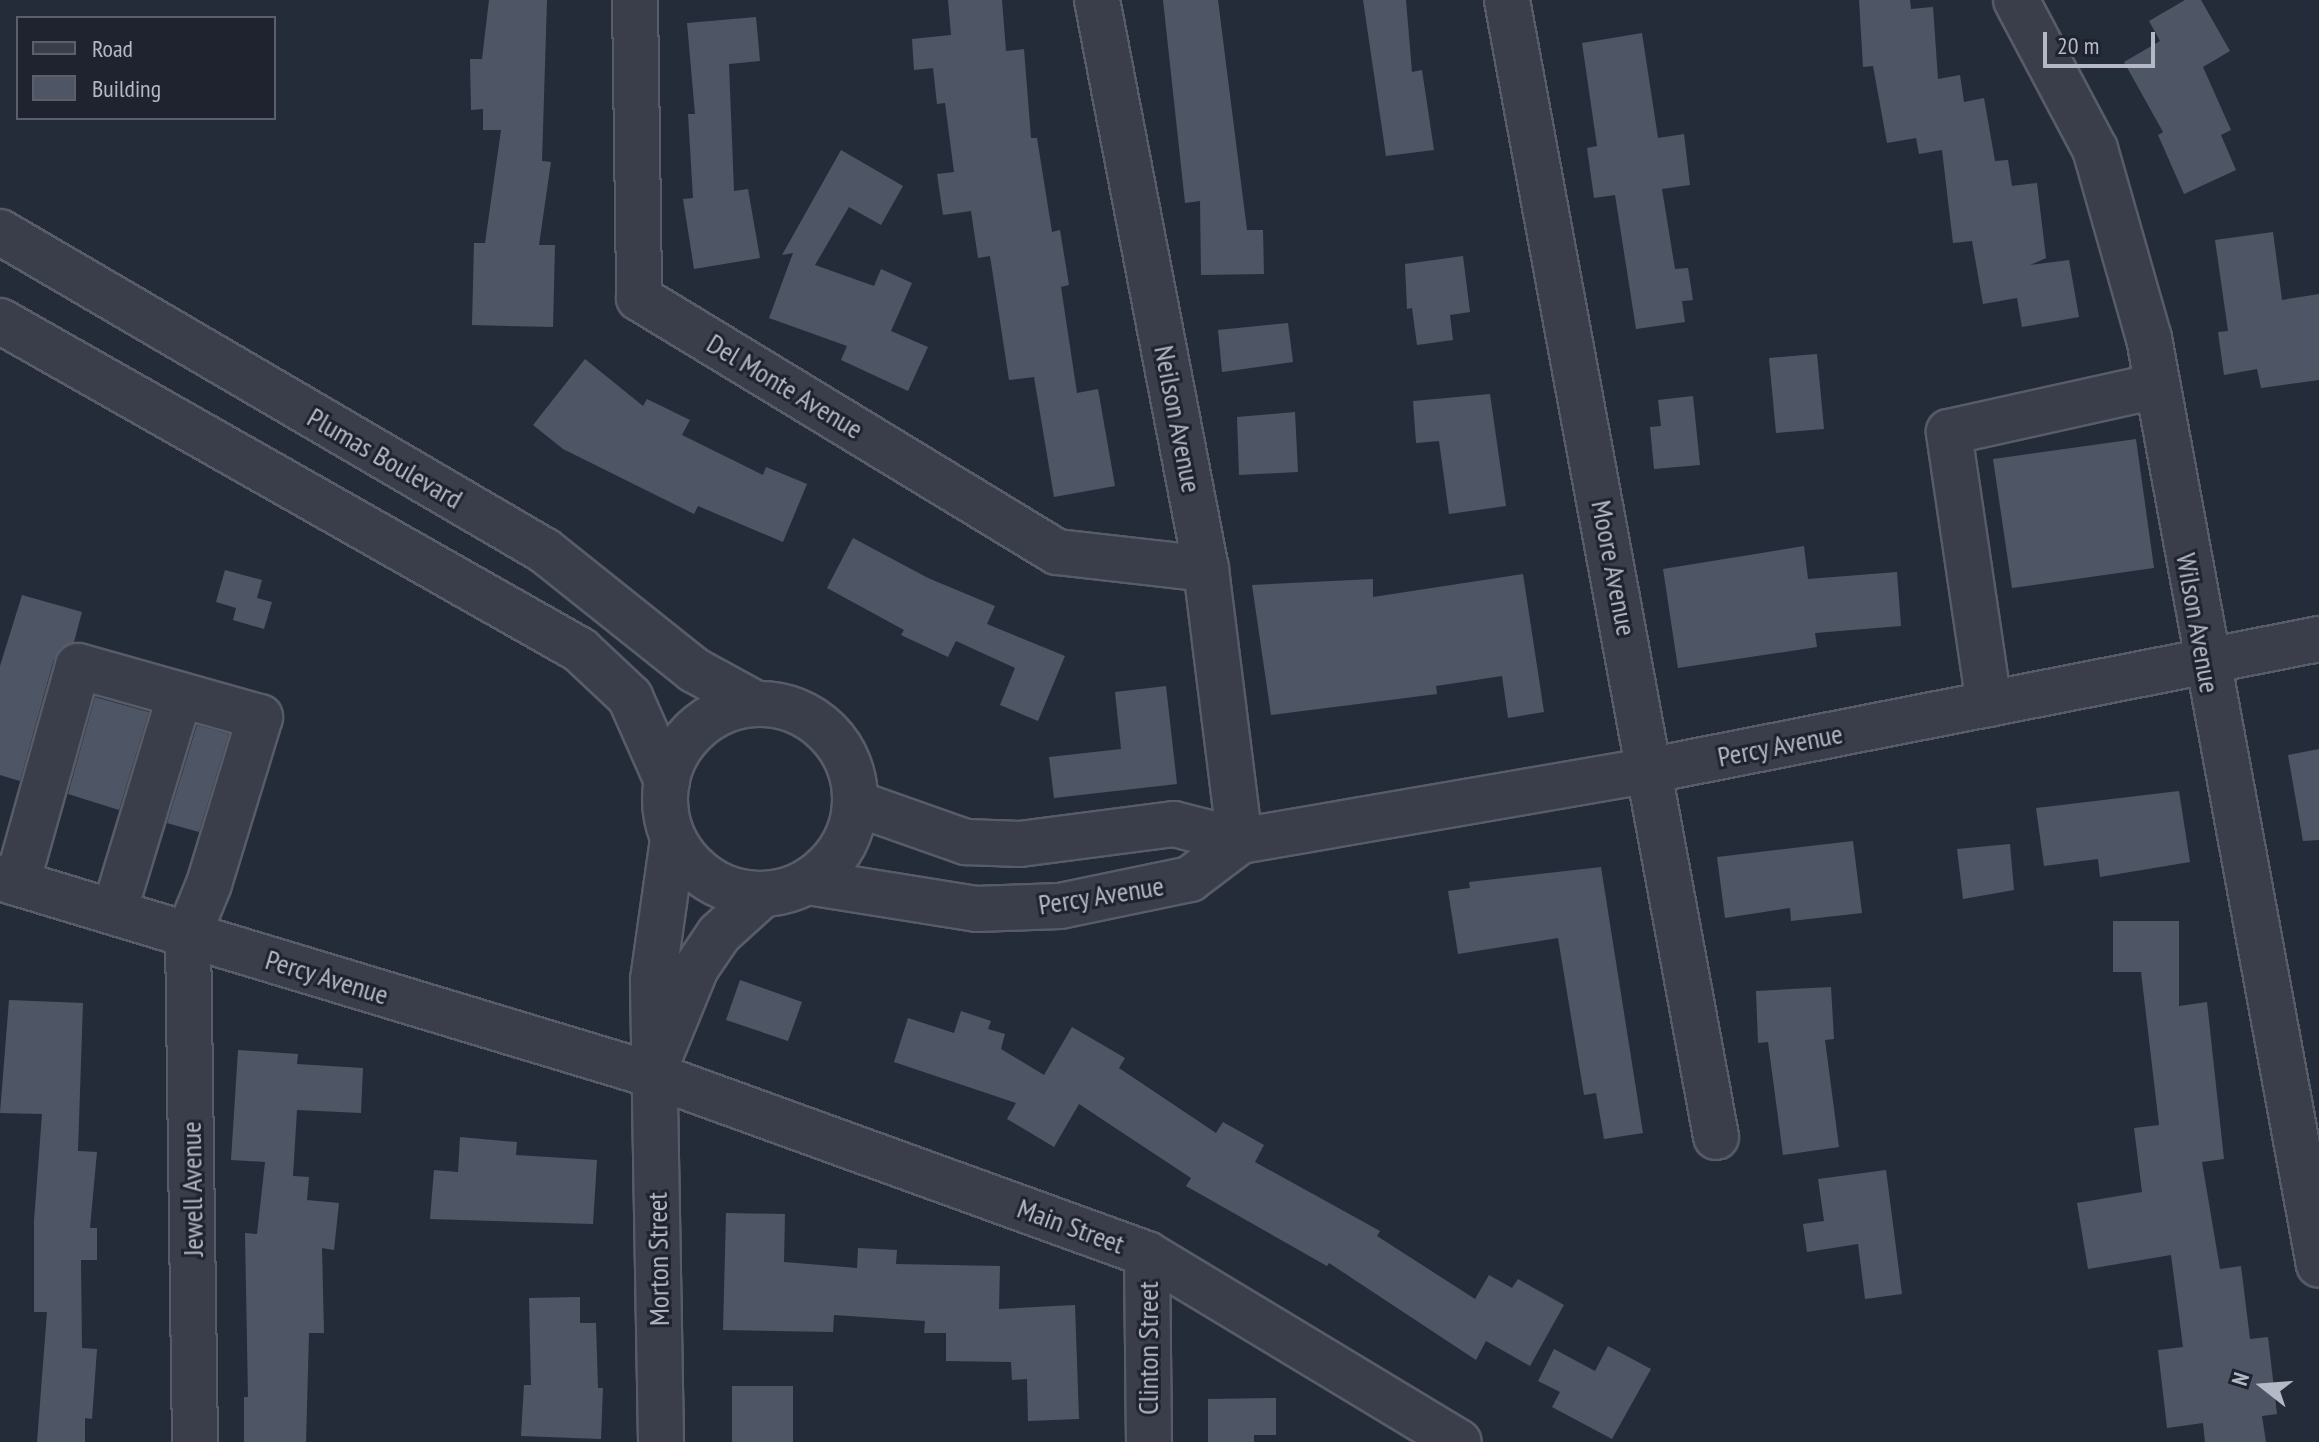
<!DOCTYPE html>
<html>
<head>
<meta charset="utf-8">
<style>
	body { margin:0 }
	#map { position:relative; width:2319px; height:1442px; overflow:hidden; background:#252c39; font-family:"PT Sans Narrow",sans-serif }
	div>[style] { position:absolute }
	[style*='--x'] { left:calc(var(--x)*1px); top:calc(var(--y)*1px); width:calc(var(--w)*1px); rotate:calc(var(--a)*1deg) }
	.building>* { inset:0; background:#4e5665 }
	.roads { filter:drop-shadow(2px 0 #575c68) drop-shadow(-2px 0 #575c68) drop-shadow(0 2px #575c68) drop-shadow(0 -2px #575c68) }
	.minor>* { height:44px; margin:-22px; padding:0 22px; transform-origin:22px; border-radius:22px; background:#393e4a }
	.minor>.ring { margin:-22px; padding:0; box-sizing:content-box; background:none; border:44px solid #393e4a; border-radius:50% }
	span { translate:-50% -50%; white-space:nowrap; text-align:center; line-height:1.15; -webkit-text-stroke:6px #1e232f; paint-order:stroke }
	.street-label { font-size:28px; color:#b4b9c5 }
	.legend { position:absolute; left:16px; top:16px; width:260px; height:104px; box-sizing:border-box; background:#1e232f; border:2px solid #5a5f6b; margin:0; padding:10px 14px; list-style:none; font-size:24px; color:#b4b9c5 }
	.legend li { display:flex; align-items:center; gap:16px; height:40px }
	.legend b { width:40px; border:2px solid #5a5f6b }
	.north { position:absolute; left:2223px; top:1346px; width:80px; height:80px; -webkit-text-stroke:6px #1e232f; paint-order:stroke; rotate:287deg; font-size:22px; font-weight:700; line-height:32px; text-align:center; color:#b4b9c5 }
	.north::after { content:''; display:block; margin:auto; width:28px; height:36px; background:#b4b9c5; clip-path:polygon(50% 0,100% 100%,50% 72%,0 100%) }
	.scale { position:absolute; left:2043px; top:32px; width:112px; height:36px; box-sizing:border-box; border:4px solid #b4b9c5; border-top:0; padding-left:10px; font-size:24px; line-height:28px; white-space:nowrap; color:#b4b9c5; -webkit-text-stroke:6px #1e232f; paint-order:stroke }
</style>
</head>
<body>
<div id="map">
	<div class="building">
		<i style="clip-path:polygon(489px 0,547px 0,542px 161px,551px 162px,539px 245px,555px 245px,553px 327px,472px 325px,474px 243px,485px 243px,501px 130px,483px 130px,483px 109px,471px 110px,470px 59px,482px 59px)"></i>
		<i style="clip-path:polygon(948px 0,1002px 0,1006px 51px,1024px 49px,1031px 138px,1037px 138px,1052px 232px,1060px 230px,1069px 285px,1061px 287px,1077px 393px,1098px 389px,1115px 486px,1054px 497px,1034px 377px,1009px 380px,990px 256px,978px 258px,971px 211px,943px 215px,937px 174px,954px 172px,945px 103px,937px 104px,933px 68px,914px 70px,912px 39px,951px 35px)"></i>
		<i style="clip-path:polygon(1163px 0,1218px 0,1247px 230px,1263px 230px,1264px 274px,1201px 275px,1200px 201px,1185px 203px)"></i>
		<i style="clip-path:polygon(1363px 0,1406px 0,1412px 72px,1422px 70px,1434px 150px,1386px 156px)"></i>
		<i style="clip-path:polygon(1859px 0,1910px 0,1911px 9px,1933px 7px,1938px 79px,1960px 75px,1964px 102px,1984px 98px,1995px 161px,2008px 160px,2012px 186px,2037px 183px,2046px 258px,2030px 265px,2069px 260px,2079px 317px,2022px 327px,2017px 298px,1983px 304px,1972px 241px,1953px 243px,1942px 150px,1919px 154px,1916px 138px,1887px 143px,1873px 66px,1863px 67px)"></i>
		<i style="clip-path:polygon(2185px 0,2201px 0,2230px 51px,2203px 67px,2231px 130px,2221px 135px,2236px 170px,2184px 194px,2158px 135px,2163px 132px,2124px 62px,2160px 41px,2149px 21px)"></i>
		<i style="clip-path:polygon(756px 17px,760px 61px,729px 64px,734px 191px,748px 189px,760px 258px,694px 269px,683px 199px,693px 198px,688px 114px,695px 114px,687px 23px)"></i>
		<i style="clip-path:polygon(1642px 33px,1658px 138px,1684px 134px,1690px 185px,1662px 189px,1675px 269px,1688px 268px,1693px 300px,1682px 301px,1685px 322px,1636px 329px,1615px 195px,1594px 198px,1587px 148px,1597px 146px,1582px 43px)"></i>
		<i style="clip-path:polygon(841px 150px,903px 186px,881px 225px,849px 207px,815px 265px,874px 286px,881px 269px,912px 283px,891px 331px,928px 347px,908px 391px,841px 360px,847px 346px,769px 318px,793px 253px,782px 255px)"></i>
		<i style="clip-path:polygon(2273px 232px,2282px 300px,2319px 294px,2319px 380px,2261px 388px,2257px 369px,2224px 375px,2218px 332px,2228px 331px,2215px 240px)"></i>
		<i style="clip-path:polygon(1463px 256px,1470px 312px,1450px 315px,1453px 340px,1417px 345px,1412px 308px,1407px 309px,1405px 264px)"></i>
		<i style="clip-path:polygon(1288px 323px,1293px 362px,1222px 372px,1218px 330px)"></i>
		<i style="clip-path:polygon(1817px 354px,1824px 429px,1776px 433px,1769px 358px)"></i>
		<i style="clip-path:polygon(585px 359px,643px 406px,647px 399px,690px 420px,682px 435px,763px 475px,766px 467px,807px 484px,783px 542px,698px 506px,694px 514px,563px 449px,533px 425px)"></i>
		<i style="clip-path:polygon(1490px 394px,1506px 506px,1449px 514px,1439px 441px,1416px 443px,1413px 401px)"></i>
		<i style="clip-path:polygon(1693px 396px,1700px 465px,1654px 469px,1650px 427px,1661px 426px,1658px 400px)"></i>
		<i style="clip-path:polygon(1295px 412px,1298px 472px,1239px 475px,1237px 417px)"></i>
		<i style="clip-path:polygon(2136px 439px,2154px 568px,2012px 588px,1993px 459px)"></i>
		<i style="clip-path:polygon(853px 538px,928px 578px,995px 606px,987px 624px,1065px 656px,1038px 721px,1000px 705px,1015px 668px,956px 641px,948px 657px,901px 635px,904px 630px,827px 588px)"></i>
		<i style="clip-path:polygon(1804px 546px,1808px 579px,1897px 572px,1901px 626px,1815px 633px,1817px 647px,1678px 668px,1663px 569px)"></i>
		<i style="clip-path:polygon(225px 570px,262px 580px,257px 598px,272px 602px,264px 629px,233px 620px,236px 608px,216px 602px)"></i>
		<i style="clip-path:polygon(1523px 574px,1544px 712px,1508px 718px,1502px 676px,1436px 686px,1437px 694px,1271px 715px,1252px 585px,1373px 579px,1373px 597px)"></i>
		<i style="clip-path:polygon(22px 595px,82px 612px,74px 642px,54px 659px,20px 781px,0 775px,0 666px)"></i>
		<i style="clip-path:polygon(1166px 686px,1177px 784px,1054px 798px,1049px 757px,1121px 749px,1115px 692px)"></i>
		<i style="clip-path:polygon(95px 697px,149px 712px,119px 810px,68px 794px)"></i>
		<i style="clip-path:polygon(197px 725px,229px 734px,199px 832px,167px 823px)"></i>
		<i style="clip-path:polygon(2319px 749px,2319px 840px,2303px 841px,2288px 755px)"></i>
		<i style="clip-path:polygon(2179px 791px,2190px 862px,2100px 877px,2098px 859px,2044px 866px,2036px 808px)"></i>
		<i style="clip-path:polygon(1853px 841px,1862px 913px,1791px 921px,1790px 908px,1725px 918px,1717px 857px)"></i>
		<i style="clip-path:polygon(2010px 844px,2014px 890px,1963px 899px,1957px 849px)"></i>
		<i style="clip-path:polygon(1601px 867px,1643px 1133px,1604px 1139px,1596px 1093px,1584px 1095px,1558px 938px,1458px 954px,1448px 891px,1470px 888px,1469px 882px)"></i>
		<i style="clip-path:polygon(2113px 921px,2179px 921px,2179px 1006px,2207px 1002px,2224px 1159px,2202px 1162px,2220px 1269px,2241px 1266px,2250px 1339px,2268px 1337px,2277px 1414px,2262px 1416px,2266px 1442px,2205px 1442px,2203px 1423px,2167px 1428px,2158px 1350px,2183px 1347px,2171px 1255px,2088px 1269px,2077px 1203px,2142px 1192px,2134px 1128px,2159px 1125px,2141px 972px,2113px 972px)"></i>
		<i style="clip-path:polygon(740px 980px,802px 1002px,788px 1041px,726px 1020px)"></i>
		<i style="clip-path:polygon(1831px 987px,1834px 1039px,1825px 1040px,1839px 1147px,1783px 1155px,1768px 1042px,1758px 1043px,1756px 991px)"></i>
		<i style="clip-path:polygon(9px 1000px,83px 1003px,78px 1151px,97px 1152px,90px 1228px,97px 1228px,97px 1260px,81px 1260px,82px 1348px,97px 1349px,92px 1419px,85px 1418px,85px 1442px,37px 1442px,47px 1312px,34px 1312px,34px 1221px,42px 1114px,0 1113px)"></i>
		<i style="clip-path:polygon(961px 1011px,991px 1021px,988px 1029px,1005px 1034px,1001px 1049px,1044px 1075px,1072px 1027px,1125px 1058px,1119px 1068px,1216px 1133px,1223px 1122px,1264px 1145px,1255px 1162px,1380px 1231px,1377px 1236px,1475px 1299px,1489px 1275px,1512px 1288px,1518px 1279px,1564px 1305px,1530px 1366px,1486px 1341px,1476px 1360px,1329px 1263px,1327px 1266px,1186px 1186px,1191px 1178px,1079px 1104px,1054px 1147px,1007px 1119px,1016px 1103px,894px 1062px,908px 1018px,954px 1033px)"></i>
		<i style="clip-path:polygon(238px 1050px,298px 1054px,297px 1064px,363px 1068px,361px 1113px,297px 1110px,293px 1176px,309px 1177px,307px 1200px,339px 1203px,334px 1250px,322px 1248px,324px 1333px,309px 1333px,306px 1442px,244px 1442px,244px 1397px,248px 1397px,245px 1233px,257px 1234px,265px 1162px,231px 1160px)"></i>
		<i style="clip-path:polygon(460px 1137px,517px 1142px,516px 1155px,597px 1160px,593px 1224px,430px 1219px,434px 1170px,458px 1172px)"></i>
		<i style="clip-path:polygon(1886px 1170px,1902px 1294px,1865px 1299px,1858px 1244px,1807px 1252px,1803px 1224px,1824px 1221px,1818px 1179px)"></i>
		<i style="clip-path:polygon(726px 1213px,785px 1214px,784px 1262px,857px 1268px,858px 1248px,897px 1250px,896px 1264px,1000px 1266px,999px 1309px,1075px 1305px,1079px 1419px,1028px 1421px,1027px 1379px,1012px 1380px,1011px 1362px,946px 1361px,946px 1333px,924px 1333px,925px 1321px,834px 1315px,833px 1332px,723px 1330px)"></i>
		<i style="clip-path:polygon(580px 1297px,580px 1323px,596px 1323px,598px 1388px,603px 1388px,601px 1439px,521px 1436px,524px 1385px,531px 1385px,529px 1298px)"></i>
		<i style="clip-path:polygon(1608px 1346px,1651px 1369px,1612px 1439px,1552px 1407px,1560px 1392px,1538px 1381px,1554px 1349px,1595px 1371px)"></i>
		<i style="clip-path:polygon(732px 1386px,793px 1386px,793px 1442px,732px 1442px)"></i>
		<i style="clip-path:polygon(1276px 1398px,1276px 1435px,1254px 1435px,1254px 1442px,1208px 1442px,1208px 1399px)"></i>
	</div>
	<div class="roads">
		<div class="minor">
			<i style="--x:635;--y:0;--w:298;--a:89.2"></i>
			<i style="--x:639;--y:298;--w:489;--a:31.3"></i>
			<i style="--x:1057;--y:552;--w:150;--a:6.5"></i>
			<i style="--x:1097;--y:0;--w:579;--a:79.16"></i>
			<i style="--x:1206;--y:569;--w:274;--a:82.9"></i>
			<i style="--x:1507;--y:0;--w:1156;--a:79.58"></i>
			<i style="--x:2016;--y:0;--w:169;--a:62.1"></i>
			<i style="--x:2095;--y:149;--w:197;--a:74.1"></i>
			<i style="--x:2149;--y:338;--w:942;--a:79.61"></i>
			<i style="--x:0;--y:232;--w:631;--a:30.34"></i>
			<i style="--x:545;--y:551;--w:191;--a:38.6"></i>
			<i style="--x:694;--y:670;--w:71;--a:28.7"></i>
			<i style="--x:0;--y:321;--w:667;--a:29.56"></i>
			<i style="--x:580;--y:650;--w:69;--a:43.2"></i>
			<i style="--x:630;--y:697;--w:92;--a:66.2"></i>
			<i style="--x:1989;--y:704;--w:275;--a:-98.4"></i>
			<i style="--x:1949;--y:432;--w:213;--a:-12.5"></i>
			<i class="ring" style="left:665px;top:704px;width:146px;height:146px"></i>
			<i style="--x:855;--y:803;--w:118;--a:19.4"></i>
			<i style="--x:966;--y:842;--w:54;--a:2.1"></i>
			<i style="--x:1020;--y:844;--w:155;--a:-7.4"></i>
			<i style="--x:1174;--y:824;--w:68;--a:14.4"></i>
			<i style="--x:1240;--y:841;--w:418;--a:-9.8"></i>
			<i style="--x:1652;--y:770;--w:680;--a:-11.11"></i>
			<i style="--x:0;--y:878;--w:682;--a:16.79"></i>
			<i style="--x:653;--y:1075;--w:525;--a:19.92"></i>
			<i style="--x:1147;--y:1254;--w:364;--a:31.1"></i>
			<i style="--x:808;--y:882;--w:170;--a:9.1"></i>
			<i style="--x:976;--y:909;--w:84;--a:-2"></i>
			<i style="--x:1060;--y:906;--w:133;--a:-11.7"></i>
			<i style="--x:1190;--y:879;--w:63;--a:-37.2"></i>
			<i style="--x:17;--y:883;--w:225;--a:-74.3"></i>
			<i style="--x:78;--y:666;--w:189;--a:15.7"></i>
			<i style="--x:260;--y:717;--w:175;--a:107"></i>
			<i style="--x:209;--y:884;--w:55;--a:112.4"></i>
			<i style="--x:188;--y:935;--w:507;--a:89.21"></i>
			<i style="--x:114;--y:912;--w:227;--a:-73.1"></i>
			<i style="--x:662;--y:1051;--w:90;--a:-67.7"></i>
			<i style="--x:696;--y:968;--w:41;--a:-55.9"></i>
			<i style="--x:719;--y:934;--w:58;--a:-42.2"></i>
			<i style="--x:1147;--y:1254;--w:188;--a:89.4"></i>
			<i style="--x:661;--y:1442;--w:462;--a:-91"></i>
			<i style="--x:653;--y:980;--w:141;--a:-81.9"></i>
		</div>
	</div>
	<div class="street-label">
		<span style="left:785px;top:386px;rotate:31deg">Del Monte Avenue</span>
		<span style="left:1178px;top:419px;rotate:79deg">Neilson Avenue</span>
		<span style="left:385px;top:458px;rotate:30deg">Plumas Boulevard</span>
		<span style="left:1614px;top:568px;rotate:79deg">Moore Avenue</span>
		<span style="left:2198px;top:623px;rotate:80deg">Wilson Avenue</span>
		<span style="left:1780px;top:745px;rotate:-11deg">Percy Avenue</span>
		<span style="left:1101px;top:895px;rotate:-9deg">Percy Avenue</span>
		<span style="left:327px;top:977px;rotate:17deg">Percy Avenue</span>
		<span style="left:192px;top:1189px;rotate:-91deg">Jewell Avenue</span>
		<span style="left:1071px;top:1226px;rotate:20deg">Main Street</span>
		<span style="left:658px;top:1259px;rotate:-91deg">Morton Street</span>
		<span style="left:1148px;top:1348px;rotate:-90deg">Clinton Street</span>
	</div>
	<ul class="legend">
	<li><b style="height:10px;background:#393e4a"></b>Road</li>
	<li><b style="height:22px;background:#4e5665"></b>Building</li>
	</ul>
	<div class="north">N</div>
	<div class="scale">20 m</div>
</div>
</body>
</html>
